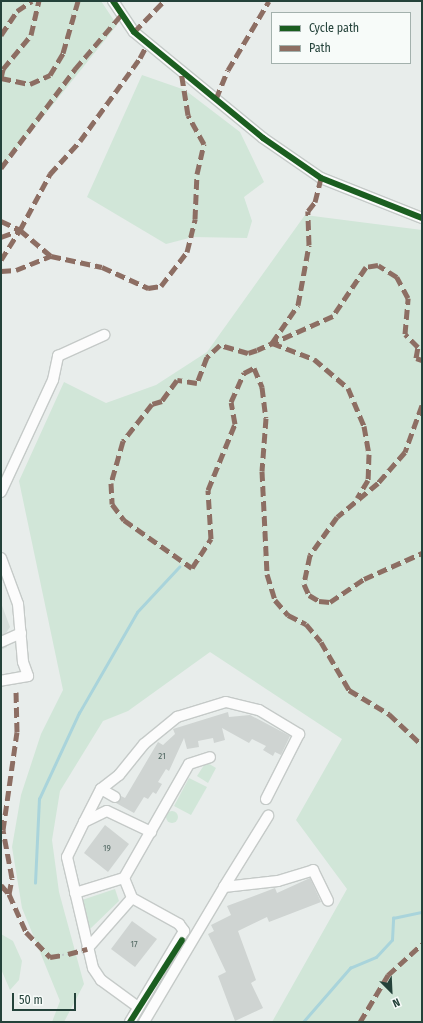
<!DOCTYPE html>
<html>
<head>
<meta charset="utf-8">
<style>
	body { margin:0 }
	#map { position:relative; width:423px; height:1023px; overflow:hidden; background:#e8edeb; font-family:"Fira Sans Condensed",sans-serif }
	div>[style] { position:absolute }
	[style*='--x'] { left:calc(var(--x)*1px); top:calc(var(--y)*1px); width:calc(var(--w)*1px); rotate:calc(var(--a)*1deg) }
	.built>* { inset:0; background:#d6dedb }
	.green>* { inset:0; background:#d1e6d8 }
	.round { border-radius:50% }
	.stream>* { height:2.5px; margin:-1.25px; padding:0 1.25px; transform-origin:1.25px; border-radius:1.25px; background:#a9d4db }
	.building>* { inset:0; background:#cfd4d2 }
	.path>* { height:1.5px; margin-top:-0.75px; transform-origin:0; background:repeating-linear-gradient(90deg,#c3ccca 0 2px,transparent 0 5px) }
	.roads { filter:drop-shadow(1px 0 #c5cac8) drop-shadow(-1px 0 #c5cac8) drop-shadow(0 1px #c5cac8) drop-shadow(0 -1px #c5cac8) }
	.minor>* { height:10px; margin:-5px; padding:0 5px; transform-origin:5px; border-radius:5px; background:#fcfcfc }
	.quiet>* { height:5px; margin-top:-2.5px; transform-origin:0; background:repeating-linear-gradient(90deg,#8d6e63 0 10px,transparent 0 15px) }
	.cycleway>* { height:6px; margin:-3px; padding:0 3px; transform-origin:3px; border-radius:3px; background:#1b5e20 }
	span { translate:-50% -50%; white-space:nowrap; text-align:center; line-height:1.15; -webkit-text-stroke:3.5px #f7fbf9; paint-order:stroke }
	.number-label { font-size:9px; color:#506761 }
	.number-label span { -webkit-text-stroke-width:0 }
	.frame { position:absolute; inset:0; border:2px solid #24423a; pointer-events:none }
	.legend { position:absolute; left:271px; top:12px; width:140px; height:52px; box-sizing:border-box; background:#f7fbf9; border:1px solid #a3b1ad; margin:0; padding:5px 7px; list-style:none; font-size:12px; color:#24423a }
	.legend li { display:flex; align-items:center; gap:8px; height:20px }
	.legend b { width:20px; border:1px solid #a3b1ad }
	.north { position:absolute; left:371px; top:971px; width:40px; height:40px; -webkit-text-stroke:3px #f7fbf9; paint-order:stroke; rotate:156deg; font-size:11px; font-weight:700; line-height:16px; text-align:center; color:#24423a }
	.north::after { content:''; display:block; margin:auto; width:14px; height:18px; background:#24423a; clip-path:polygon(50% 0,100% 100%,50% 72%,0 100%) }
	.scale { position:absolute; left:12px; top:993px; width:64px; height:18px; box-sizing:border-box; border:2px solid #24423a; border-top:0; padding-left:5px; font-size:12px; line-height:14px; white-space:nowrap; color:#24423a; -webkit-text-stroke:3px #f7fbf9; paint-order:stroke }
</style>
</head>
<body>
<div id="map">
	<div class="built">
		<i style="clip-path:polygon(1px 603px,10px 627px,4px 636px,7px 647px,1px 650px)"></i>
	</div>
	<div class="green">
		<i style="clip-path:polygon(1px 1px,101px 1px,117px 25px,1px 169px)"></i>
		<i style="clip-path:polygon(142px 75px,185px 90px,240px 132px,264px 182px,244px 197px,252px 221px,247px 238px,193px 237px,166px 244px,87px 197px)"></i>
		<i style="clip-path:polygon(305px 215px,422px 230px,422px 1022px,272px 1022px,347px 889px,296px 820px,342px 739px,210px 652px,128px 711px,103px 721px,60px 791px,52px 840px,59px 892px,84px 984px,64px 1022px,52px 1022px,60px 1001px,22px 908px,12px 847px,21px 795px,41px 734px,63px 690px,19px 481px,64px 382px,106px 403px,156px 385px,207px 352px)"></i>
		<i style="clip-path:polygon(206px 762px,216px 768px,208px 783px,197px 776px)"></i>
		<i style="clip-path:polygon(189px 778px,207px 787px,191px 815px,174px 806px)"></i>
		<i class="round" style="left:166px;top:811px;width:12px;height:12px"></i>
		<i style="clip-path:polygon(115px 889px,119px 901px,89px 930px,82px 900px)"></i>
		<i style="clip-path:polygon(1px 934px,13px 941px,22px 961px,19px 980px,10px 990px,1px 969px)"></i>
	</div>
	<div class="stream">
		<i style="--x:35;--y:883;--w:84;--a:-87.3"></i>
		<i style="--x:39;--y:799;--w:95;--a:-65.1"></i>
		<i style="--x:79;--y:713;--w:116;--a:-60.1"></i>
		<i style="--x:137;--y:612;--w:62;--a:-47"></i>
		<i style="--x:303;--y:1022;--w:72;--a:-49"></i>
		<i style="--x:350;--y:968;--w:28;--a:-23"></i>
		<i style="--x:376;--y:957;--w:23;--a:-47"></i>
		<i style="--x:392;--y:940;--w:22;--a:-87"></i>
		<i style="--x:393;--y:918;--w:30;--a:-12"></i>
	</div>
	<div class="building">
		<i style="clip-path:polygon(228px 712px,229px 717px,250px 715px,290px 736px,281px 755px,275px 752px,273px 756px,263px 750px,266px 746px,252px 739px,249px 743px,222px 728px,225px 740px,214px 743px,213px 738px,198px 741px,199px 747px,187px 749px,184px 738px,169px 771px,166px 769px,158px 782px,162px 784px,156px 794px,153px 792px,148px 799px,144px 797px,134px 813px,116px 803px,121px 796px,125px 798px,158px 742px,163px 745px,175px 734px,173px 729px)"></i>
		<i style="clip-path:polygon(105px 825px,129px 844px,108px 872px,84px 853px)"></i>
		<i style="clip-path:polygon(310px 878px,321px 902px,269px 922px,267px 917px,238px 931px,256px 980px,251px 983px,263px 1008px,235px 1021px,218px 976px,226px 972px,208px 934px,214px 931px,211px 925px,231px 915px,227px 906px,275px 888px,277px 893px)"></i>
		<i style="clip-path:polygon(132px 921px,157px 939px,135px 967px,111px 949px)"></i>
	</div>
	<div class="path">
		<i style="--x:62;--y:955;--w:6;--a:-9"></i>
	</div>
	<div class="roads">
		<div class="minor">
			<i style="--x:113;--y:1;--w:37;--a:56"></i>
			<i style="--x:134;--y:32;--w:167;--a:39.4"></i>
			<i style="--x:263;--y:138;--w:70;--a:34.6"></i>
			<i style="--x:321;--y:178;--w:109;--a:21.6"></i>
			<i style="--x:1;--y:492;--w:123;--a:-65.1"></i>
			<i style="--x:53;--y:380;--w:25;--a:-78"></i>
			<i style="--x:58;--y:356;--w:51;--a:-24.5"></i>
			<i style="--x:1;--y:558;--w:49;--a:69.7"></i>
			<i style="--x:18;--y:604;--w:58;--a:85.1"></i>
			<i style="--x:23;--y:662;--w:15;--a:70"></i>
			<i style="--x:28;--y:676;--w:27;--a:170"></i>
			<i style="--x:1;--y:642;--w:22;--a:-24"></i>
			<i style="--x:101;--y:789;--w:16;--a:30"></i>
			<i style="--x:84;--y:822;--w:37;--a:-63"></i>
			<i style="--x:101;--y:789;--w:23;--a:-38"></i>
			<i style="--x:119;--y:775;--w:40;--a:-51"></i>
			<i style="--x:144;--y:744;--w:43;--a:-39.3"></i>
			<i style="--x:177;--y:717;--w:51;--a:-17"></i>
			<i style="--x:226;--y:702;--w:34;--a:14"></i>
			<i style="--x:259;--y:710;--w:47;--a:31"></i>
			<i style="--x:299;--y:734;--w:73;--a:116.9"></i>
			<i style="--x:124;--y:878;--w:22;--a:68"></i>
			<i style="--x:224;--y:887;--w:84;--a:-58.2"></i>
			<i style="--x:75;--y:893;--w:51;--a:-17"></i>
			<i style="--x:124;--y:878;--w:131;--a:-60.3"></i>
			<i style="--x:189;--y:764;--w:22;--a:-18"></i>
			<i style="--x:87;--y:949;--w:68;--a:-48.6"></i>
			<i style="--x:132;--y:898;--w:54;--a:29"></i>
			<i style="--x:179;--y:924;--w:9;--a:54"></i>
			<i style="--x:184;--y:931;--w:106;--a:120.7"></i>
			<i style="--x:138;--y:1007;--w:46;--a:-143.9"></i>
			<i style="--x:101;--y:980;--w:14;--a:-124"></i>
			<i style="--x:93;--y:968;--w:114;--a:-103.2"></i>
			<i style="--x:67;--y:857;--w:39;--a:-64"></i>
			<i style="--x:84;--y:822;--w:25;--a:-26"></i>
			<i style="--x:107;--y:811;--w:49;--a:25.5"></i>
			<i style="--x:144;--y:1022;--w:157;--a:-59.3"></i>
			<i style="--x:224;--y:887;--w:54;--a:-6.3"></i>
			<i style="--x:278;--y:881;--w:37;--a:-17"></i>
			<i style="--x:313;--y:870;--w:34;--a:64"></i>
		</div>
	</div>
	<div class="quiet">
		<i style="--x:134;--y:32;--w:43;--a:-45.9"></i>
		<i style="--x:1;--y:35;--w:29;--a:-56"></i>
		<i style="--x:17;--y:11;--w:18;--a:-34"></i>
		<i style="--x:1;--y:78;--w:30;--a:12"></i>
		<i style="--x:30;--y:84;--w:22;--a:-24"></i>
		<i style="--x:50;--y:75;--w:26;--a:-59"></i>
		<i style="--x:63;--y:53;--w:54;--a:-73.9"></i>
		<i style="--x:1;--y:78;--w:9;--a:-77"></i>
		<i style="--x:3;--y:69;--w:44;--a:-50.5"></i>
		<i style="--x:31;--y:35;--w:35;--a:-77"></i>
		<i style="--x:216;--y:99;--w:31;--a:-68"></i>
		<i style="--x:228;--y:70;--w:80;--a:-59.3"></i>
		<i style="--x:1;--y:168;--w:124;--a:-53.2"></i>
		<i style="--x:75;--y:69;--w:72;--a:-49.5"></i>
		<i style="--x:1;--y:221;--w:21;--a:25"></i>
		<i style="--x:20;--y:230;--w:40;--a:40"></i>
		<i style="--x:1;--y:237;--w:20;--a:-20"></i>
		<i style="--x:20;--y:230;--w:64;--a:-61.8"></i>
		<i style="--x:50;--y:174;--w:45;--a:-47.7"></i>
		<i style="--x:80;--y:141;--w:102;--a:-54.1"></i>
		<i style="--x:140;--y:58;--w:17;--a:-62"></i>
		<i style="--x:1;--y:260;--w:36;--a:-58"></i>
		<i style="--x:1;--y:271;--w:15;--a:-4"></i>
		<i style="--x:16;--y:270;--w:38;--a:-22"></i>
		<i style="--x:51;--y:256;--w:52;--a:12.2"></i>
		<i style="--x:102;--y:267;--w:51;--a:24.5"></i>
		<i style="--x:148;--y:288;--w:13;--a:-9"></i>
		<i style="--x:161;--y:286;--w:43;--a:-52.6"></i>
		<i style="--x:187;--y:252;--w:34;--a:-76"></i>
		<i style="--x:195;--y:219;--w:45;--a:-87.5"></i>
		<i style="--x:197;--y:174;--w:31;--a:-77"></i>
		<i style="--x:204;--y:144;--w:33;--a:-119"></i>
		<i style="--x:188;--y:115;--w:45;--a:-99"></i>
		<i style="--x:272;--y:343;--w:45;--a:20.9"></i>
		<i style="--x:314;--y:359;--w:45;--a:40.5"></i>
		<i style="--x:348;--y:388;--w:41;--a:67.2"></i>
		<i style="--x:364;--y:426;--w:28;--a:80"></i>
		<i style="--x:369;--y:454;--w:26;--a:92"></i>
		<i style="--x:368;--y:480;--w:21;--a:121"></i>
		<i style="--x:272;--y:343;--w:46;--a:-55.6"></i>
		<i style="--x:298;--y:305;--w:61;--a:-79.6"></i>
		<i style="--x:309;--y:245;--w:34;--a:-92"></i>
		<i style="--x:308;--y:211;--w:11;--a:-52"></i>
		<i style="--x:315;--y:202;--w:25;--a:-76"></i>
		<i style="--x:422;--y:360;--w:6;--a:-162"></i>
		<i style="--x:416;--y:358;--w:11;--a:-80"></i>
		<i style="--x:418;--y:347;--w:18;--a:-135"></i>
		<i style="--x:405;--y:334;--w:36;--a:-85"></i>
		<i style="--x:408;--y:298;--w:24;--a:-118"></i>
		<i style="--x:397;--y:277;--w:22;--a:-148"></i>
		<i style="--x:378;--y:265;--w:12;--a:171"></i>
		<i style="--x:366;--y:267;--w:59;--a:124"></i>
		<i style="--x:333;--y:316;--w:83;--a:155.9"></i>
		<i style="--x:257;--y:350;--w:9;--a:162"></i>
		<i style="--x:248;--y:353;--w:29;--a:-164"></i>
		<i style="--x:220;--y:345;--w:18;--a:137"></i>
		<i style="--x:207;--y:357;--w:28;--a:111"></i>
		<i style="--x:197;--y:383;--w:20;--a:-171"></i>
		<i style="--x:177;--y:380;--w:26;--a:126"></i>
		<i style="--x:162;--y:401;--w:10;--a:163"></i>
		<i style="--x:152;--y:404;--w:47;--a:128.1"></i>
		<i style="--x:123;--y:441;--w:44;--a:105.9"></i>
		<i style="--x:111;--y:483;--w:21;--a:87"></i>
		<i style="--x:112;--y:504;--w:20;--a:53"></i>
		<i style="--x:124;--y:520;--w:83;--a:35.2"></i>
		<i style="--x:192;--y:568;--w:35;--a:-57"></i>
		<i style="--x:211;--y:539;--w:49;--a:-93.5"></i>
		<i style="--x:208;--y:490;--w:71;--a:-67.8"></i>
		<i style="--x:235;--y:424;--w:22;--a:-100"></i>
		<i style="--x:231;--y:402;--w:32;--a:-66"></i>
		<i style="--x:244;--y:373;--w:11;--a:-27"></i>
		<i style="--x:254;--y:368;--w:21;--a:67"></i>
		<i style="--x:262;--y:387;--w:31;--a:83"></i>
		<i style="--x:266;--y:418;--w:53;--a:94.3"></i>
		<i style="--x:262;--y:471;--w:103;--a:87.2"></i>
		<i style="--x:267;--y:574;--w:27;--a:73"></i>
		<i style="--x:275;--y:600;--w:20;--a:49"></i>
		<i style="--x:288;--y:615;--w:20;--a:27"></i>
		<i style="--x:306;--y:624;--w:23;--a:50"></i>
		<i style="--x:321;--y:642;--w:56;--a:59.7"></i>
		<i style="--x:349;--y:690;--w:47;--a:31"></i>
		<i style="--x:389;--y:714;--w:45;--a:43.2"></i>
		<i style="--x:422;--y:405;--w:50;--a:109.9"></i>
		<i style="--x:405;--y:452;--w:41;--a:131.1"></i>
		<i style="--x:378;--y:483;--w:53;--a:140.3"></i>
		<i style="--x:337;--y:517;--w:47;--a:125.4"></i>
		<i style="--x:310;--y:555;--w:30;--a:102"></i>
		<i style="--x:304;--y:584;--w:12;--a:66"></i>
		<i style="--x:309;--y:595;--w:12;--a:31"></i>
		<i style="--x:319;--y:601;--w:11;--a:5"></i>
		<i style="--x:330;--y:602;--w:41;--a:-34.1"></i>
		<i style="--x:364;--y:579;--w:64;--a:-24.1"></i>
		<i style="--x:1;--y:885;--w:12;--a:48"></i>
		<i style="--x:9;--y:894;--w:42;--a:65.9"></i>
		<i style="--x:26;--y:932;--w:35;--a:46"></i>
		<i style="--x:50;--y:957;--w:12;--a:-9"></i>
		<i style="--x:9;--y:894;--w:16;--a:-79"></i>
		<i style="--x:12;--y:878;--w:49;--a:-100.6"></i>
		<i style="--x:3;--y:830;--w:99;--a:-81.9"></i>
		<i style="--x:17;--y:732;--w:40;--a:-91.4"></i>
		<i style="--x:68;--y:954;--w:20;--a:-15"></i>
		<i style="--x:360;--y:1022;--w:55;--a:-59.2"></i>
		<i style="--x:388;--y:975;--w:46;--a:-42.4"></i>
	</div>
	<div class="cycleway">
		<i style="--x:113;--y:1;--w:37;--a:56"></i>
		<i style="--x:134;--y:32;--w:167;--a:39.4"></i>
		<i style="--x:263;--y:138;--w:70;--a:34.6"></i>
		<i style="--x:321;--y:178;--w:109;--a:21.6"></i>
		<i style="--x:130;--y:1022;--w:97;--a:-57.6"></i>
	</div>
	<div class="number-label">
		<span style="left:162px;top:756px">21</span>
		<span style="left:107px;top:848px">19</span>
		<span style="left:134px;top:944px">17</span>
	</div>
	<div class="frame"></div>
	<ul class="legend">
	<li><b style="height:5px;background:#1b5e20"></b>Cycle path</li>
	<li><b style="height:5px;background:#8d6e63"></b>Path</li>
	</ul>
	<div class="north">N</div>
	<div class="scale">50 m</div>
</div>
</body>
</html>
